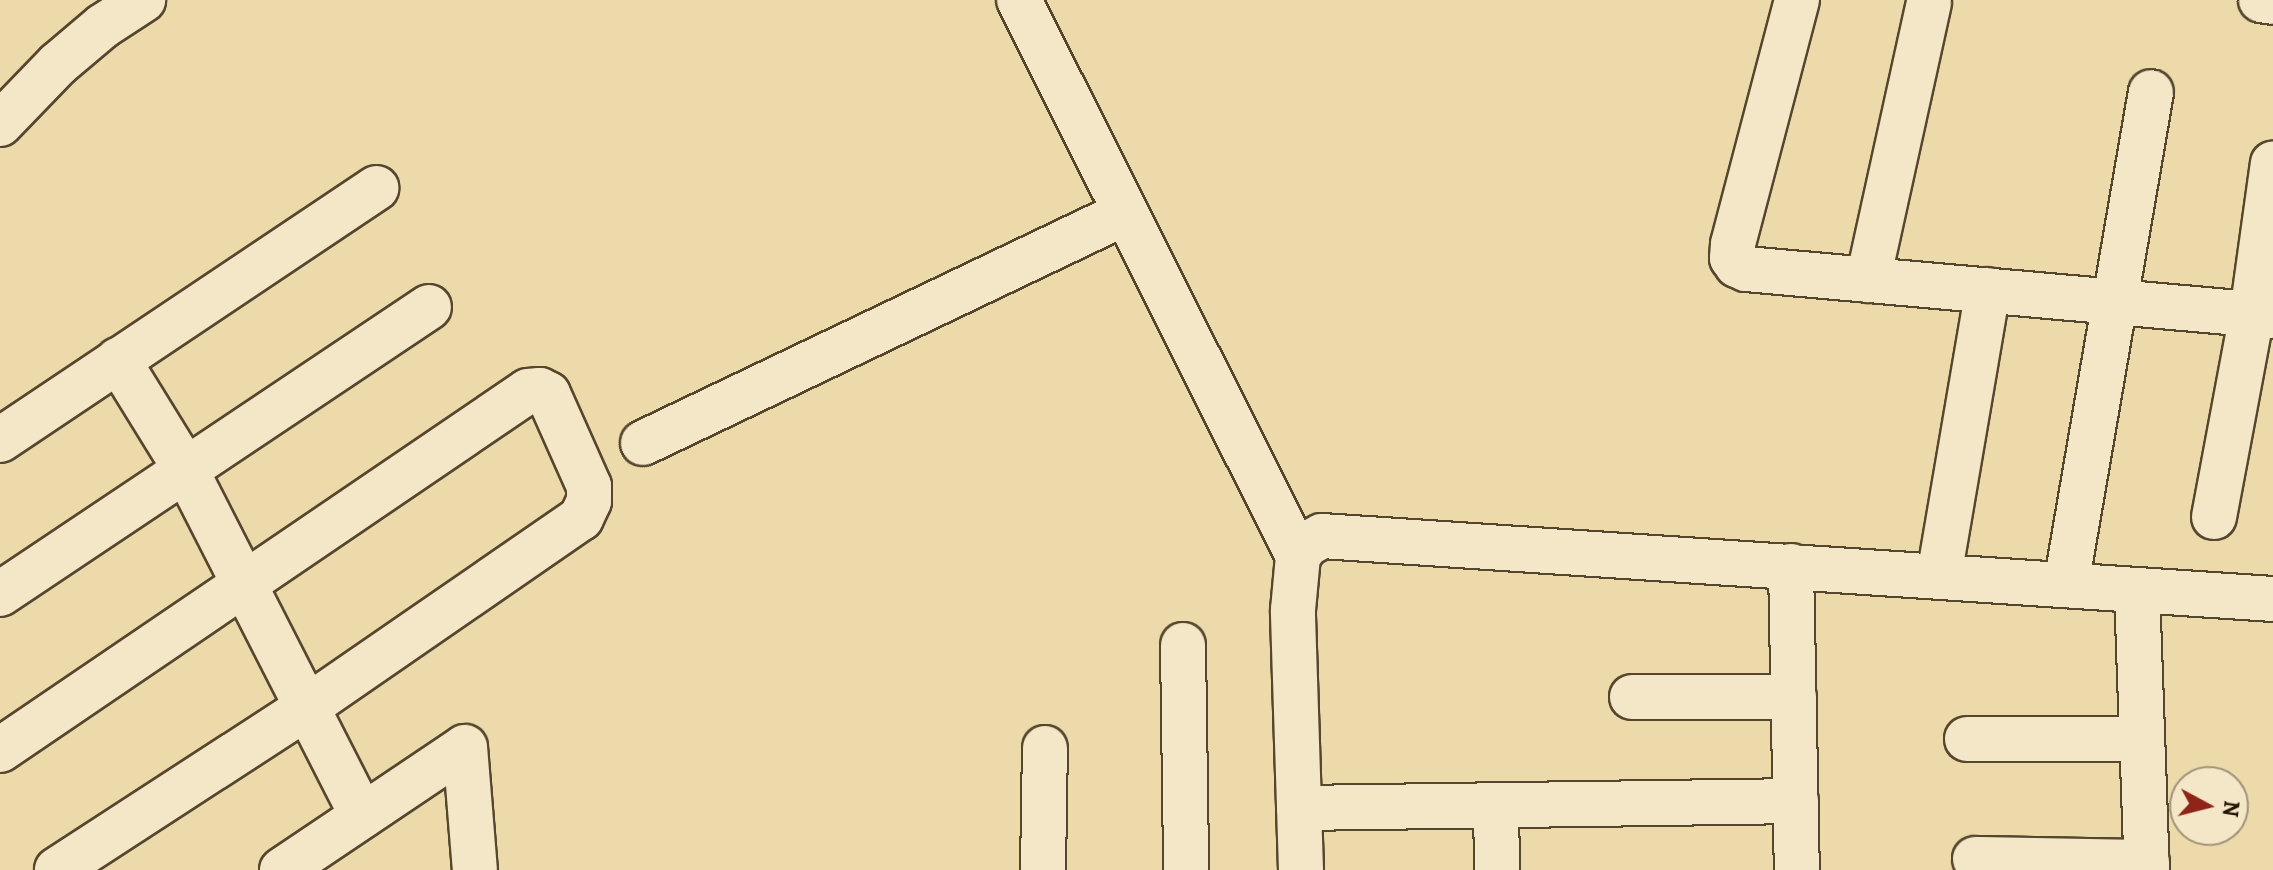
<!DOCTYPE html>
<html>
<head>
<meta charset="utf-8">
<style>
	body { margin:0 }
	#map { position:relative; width:2273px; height:870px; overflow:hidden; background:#ecdaaa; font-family:Alegreya,serif }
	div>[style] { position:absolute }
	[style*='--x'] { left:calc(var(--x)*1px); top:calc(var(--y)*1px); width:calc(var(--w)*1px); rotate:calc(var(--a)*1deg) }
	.roads { filter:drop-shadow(2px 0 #57462e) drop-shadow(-2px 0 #57462e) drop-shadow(0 2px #57462e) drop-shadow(0 -2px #57462e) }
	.minor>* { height:44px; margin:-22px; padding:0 22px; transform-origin:22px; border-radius:22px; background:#f3e7c8 }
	span { translate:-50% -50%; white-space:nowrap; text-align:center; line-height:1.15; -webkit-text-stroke:6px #f3e7c8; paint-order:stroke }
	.north { position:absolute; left:2169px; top:766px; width:80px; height:80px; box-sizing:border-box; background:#f3e7c8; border:2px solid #a1937a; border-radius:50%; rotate:97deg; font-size:22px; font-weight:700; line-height:32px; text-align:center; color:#251404 }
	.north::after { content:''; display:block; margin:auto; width:28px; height:36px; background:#8f2418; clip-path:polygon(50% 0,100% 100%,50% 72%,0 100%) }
</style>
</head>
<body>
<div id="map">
	<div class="roads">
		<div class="minor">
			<i style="--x:1019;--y:0;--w:622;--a:63.35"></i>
			<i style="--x:1797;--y:0;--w:252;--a:104.7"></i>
			<i style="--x:1733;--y:244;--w:14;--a:94"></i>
			<i style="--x:1732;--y:258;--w:9;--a:54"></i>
			<i style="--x:1737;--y:265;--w:10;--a:24"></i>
			<i style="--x:1746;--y:269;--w:529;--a:5.1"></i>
			<i style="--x:2261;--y:0;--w:12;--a:9"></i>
			<i style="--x:0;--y:124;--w:83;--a:-46"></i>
			<i style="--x:58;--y:64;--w:59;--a:-40.2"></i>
			<i style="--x:103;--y:26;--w:48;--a:-33"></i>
			<i style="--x:1868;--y:280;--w:284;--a:-77.6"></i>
			<i style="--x:118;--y:360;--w:129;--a:58.3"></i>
			<i style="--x:186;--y:470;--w:388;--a:63"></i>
			<i style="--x:0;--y:440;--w:453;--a:-33.8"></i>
			<i style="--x:643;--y:443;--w:534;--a:-25.51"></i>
			<i style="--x:2214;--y:517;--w:207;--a:-79.4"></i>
			<i style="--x:2252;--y:314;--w:152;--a:-82.1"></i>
			<i style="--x:1791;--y:566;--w:304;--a:88.9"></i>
			<i style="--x:1939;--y:576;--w:290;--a:-80.3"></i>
			<i style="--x:2066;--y:585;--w:500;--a:-80.22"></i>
			<i style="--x:2137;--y:590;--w:280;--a:88"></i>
			<i style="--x:0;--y:594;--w:516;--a:-33.78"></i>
			<i style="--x:1183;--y:645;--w:225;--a:89.2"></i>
			<i style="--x:1632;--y:697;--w:162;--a:0"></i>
			<i style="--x:1967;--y:739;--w:175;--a:0"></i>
			<i style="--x:465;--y:747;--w:123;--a:85.4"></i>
			<i style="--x:0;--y:750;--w:638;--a:-34.21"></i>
			<i style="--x:528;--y:391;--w:12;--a:-5"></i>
			<i style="--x:540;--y:390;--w:9;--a:27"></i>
			<i style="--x:548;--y:394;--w:101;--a:66"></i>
			<i style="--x:589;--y:486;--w:15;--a:90"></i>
			<i style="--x:589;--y:501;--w:19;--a:115"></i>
			<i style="--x:581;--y:518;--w:334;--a:145.4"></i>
			<i style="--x:306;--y:708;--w:297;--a:147"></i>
			<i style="--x:1496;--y:805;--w:65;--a:89.1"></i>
			<i style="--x:1299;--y:808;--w:497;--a:-0.8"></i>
			<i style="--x:1975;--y:859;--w:172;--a:1"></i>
			<i style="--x:282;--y:870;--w:220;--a:-33.9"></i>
			<i style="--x:1043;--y:870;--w:122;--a:-89.1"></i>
			<i style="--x:1301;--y:870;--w:260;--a:-91.8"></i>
			<i style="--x:1293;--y:610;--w:54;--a:-84.7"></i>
			<i style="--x:1298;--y:556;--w:15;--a:-53"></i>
			<i style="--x:1307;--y:544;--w:17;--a:-28"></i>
			<i style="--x:1322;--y:536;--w:953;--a:3.79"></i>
		</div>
	</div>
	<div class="north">N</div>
</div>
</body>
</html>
